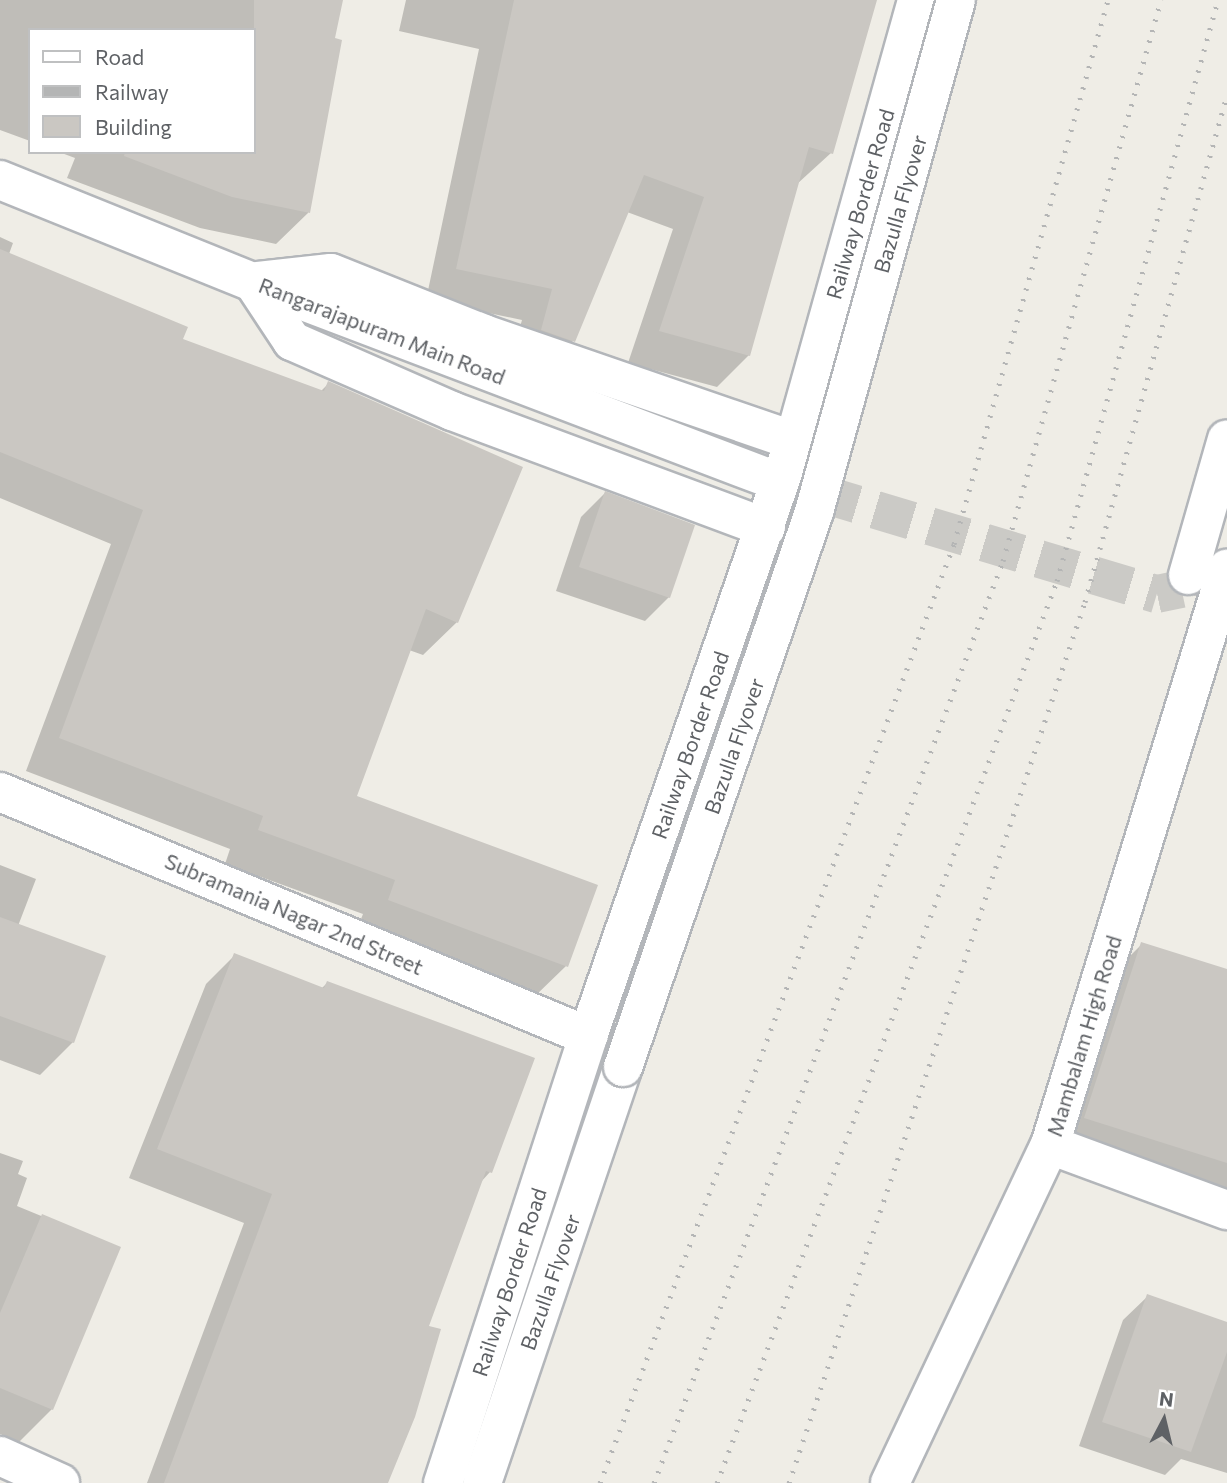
<!DOCTYPE html>
<html>
<head>
<meta charset="utf-8">
<style>
	body { margin:0 }
	#map { position:relative; width:1227px; height:1483px; overflow:hidden; background:#efede6; font-family:Commissioner,sans-serif }
	div>[style] { position:absolute }
	[style*='--x'] { left:calc(var(--x)*1px); top:calc(var(--y)*1px); width:calc(var(--w)*1px); rotate:calc(var(--a)*1deg) }
	.shadow>* { inset:0; background:#0003 }
	.building>* { inset:0; background:#cac7c2 }
	.minor-tunnel>* { height:38px; margin-top:-19px; transform-origin:0; background:repeating-linear-gradient(90deg,#cbcac6 0 38px,transparent 0 57px) }
	.roads { filter:drop-shadow(2px 0 #b3b6ba) drop-shadow(-2px 0 #b3b6ba) drop-shadow(0 2px #b3b6ba) drop-shadow(0 -2px #b3b6ba) }
	.minor>* { height:38px; margin:-19px; padding:0 19px; transform-origin:19px; border-radius:19px; background:#fff }
	.rail>* { height:5px; margin-top:-2.5px; transform-origin:0; background:repeating-linear-gradient(90deg,#b4b5b5 0 2px,transparent 0 11px) }
	.bridges { filter:drop-shadow(2px 0 #b3b6ba) drop-shadow(-2px 0 #b3b6ba) drop-shadow(0 2px #b3b6ba) drop-shadow(0 -2px #b3b6ba) }
	.minor-bridge>* { height:38px; margin:-19px; padding:0 19px; transform-origin:19px; border-radius:19px; background:#fff }
	span { translate:-50% -50%; white-space:nowrap; text-align:center; line-height:1.15; -webkit-text-stroke:7px #fff; paint-order:stroke }
	.street-label { font-size:21px; color:#5e6165 }
	.legend { position:absolute; left:28px; top:28px; width:228px; height:126px; box-sizing:border-box; background:#fff; border:2px solid #bfc0c1; margin:0; padding:9px 12px; list-style:none; font-size:21px; color:#5e6165 }
	.legend li { display:flex; align-items:center; gap:14px; height:35px }
	.legend b { width:35px; border:2px solid #bfc0c1 }
	.north { position:absolute; left:1129px; top:1385px; width:70px; height:70px; -webkit-text-stroke:5px #fff; paint-order:stroke; rotate:7deg; font-size:19px; font-weight:700; line-height:28px; text-align:center; color:#5e6165 }
	.north::after { content:''; display:block; margin:auto; width:24px; height:32px; background:#5e6165; clip-path:polygon(50% 0,100% 100%,50% 72%,0 100%) }
</style>
</head>
<body>
<div id="map">
	<div class="shadow">
		<i style="clip-path:polygon(0 0,342px 0,333px 39px,340px 41px,308px 213px,276px 244px,200px 228px,67px 178px,75px 158px,59px 152px,254px 152px,254px 30px,30px 30px,30px 141px,0 130px)"></i>
		<i style="clip-path:polygon(406px 0,875px 0,831px 153px,797px 184px,749px 355px,717px 387px,628px 363px,673px 229px,627px 212px,573px 341px,542px 373px,510px 362px,522px 320px,426px 300px,479px 49px,399px 31px)"></i>
		<i style="clip-path:polygon(0 237px,13px 243px,9px 254px,181px 340px,320px 392px,329px 383px,457px 622px,423px 655px,409px 650px,355px 797px,566px 966px,532px 999px,355px 934px,363px 914px,225px 864px,230px 849px,26px 771px,111px 544px,0 498px)"></i>
		<i style="clip-path:polygon(605px 493px,669px 597px,645px 621px,556px 591px,581px 517px)"></i>
		<i style="clip-path:polygon(0 865px,36px 879px,18px 926px,73px 1042px,40px 1075px,0 1060px)"></i>
		<i style="clip-path:polygon(1142px 944px,1227px 971px,1227px 1215px,1051px 1152px,1107px 979px)"></i>
		<i style="clip-path:polygon(235px 955px,321px 989px,327px 983px,533px 1059px,490px 1172px,480px 1183px,426px 1327px,386px 1483px,147px 1483px,244px 1223px,129px 1178px,206px 984px)"></i>
		<i style="clip-path:polygon(0 1153px,23px 1161px,18px 1174px,27px 1178px,17px 1206px,119px 1248px,52px 1409px,19px 1442px,0 1434px)"></i>
		<i style="clip-path:polygon(1148px 1296px,1227px 1324px,1227px 1473px,1181px 1459px,1165px 1475px,1079px 1446px,1123px 1320px)"></i>
	</div>
	<div class="building">
		<i style="clip-path:polygon(254px 0,343px 0,335px 38px,342px 40px,310px 213px,232px 197px,124px 156px,125px 152px,254px 152px)"></i>
		<i style="clip-path:polygon(514px 0,877px 0,833px 154px,809px 147px,750px 356px,659px 331px,704px 197px,644px 175px,575px 342px,541px 330px,552px 289px,456px 269px)"></i>
		<i style="clip-path:polygon(0 249px,188px 327px,183px 339px,324px 391px,328px 381px,523px 467px,458px 623px,426px 609px,357px 796px,598px 885px,568px 967px,388px 900px,395px 880px,258px 830px,263px 816px,59px 738px,143px 510px,0 452px)"></i>
		<i style="clip-path:polygon(605px 491px,695px 525px,670px 598px,579px 567px)"></i>
		<i style="clip-path:polygon(0 917px,106px 956px,74px 1043px,0 1016px)"></i>
		<i style="clip-path:polygon(1141px 942px,1227px 969px,1227px 1163px,1084px 1118px)"></i>
		<i style="clip-path:polygon(234px 953px,324px 988px,327px 981px,535px 1058px,492px 1173px,486px 1171px,429px 1326px,441px 1329px,415px 1417px,388px 1483px,164px 1483px,272px 1194px,157px 1149px)"></i>
		<i style="clip-path:polygon(42px 1214px,121px 1247px,53px 1410px,0 1388px,0 1313px)"></i>
		<i style="clip-path:polygon(1147px 1294px,1227px 1322px,1227px 1352px,1191px 1452px,1102px 1422px)"></i>
	</div>
	<div class="minor-tunnel">
		<i style="--x:766;--y:477;--w:408;--a:16.7"></i>
		<i style="--x:1157;--y:594;--w:25;--a:-12"></i>
		<i style="--x:1181;--y:589;--w:16;--a:-63"></i>
	</div>
	<div class="roads">
		<div class="minor">
			<i style="--x:0;--y:180;--w:273;--a:22"></i>
			<i style="--x:253;--y:282;--w:549;--a:20.81"></i>
			<i style="--x:258;--y:281;--w:73;--a:-6.3"></i>
			<i style="--x:331;--y:273;--w:165;--a:21.7"></i>
			<i style="--x:484;--y:334;--w:328;--a:19"></i>
			<i style="--x:253;--y:282;--w:71;--a:56.5"></i>
			<i style="--x:292;--y:341;--w:175;--a:23.6"></i>
			<i style="--x:452;--y:411;--w:335;--a:20.4"></i>
			<i style="--x:1188;--y:575;--w:141;--a:-74"></i>
			<i style="--x:0;--y:792;--w:637;--a:22.54"></i>
			<i style="--x:1050;--y:1145;--w:189;--a:20.2"></i>
			<i style="--x:0;--y:1456;--w:66;--a:24.2"></i>
			<i style="--x:443;--y:1483;--w:470;--a:-72"></i>
			<i style="--x:588;--y:1036;--w:630;--a:-70.9"></i>
			<i style="--x:794;--y:441;--w:458;--a:-74.4"></i>
			<i style="--x:482;--y:1483;--w:439;--a:-71.3"></i>
			<i style="--x:890;--y:1483;--w:374;--a:-64.7"></i>
			<i style="--x:1050;--y:1145;--w:603;--a:-72.92"></i>
		</div>
	</div>
	<div class="rail">
		<i style="--x:600;--y:1483;--w:1004;--a:-69.34"></i>
		<i style="--x:954;--y:544;--w:565;--a:-74.19"></i>
		<i style="--x:654;--y:1483;--w:986;--a:-69.27"></i>
		<i style="--x:1003;--y:561;--w:583;--a:-74.27"></i>
		<i style="--x:717;--y:1483;--w:964;--a:-69.35"></i>
		<i style="--x:1057;--y:581;--w:603;--a:-74.51"></i>
		<i style="--x:789;--y:1483;--w:929;--a:-71.43"></i>
		<i style="--x:1085;--y:602;--w:527;--a:-74.35"></i>
	</div>
	<div class="bridges">
		<div class="minor-bridge">
			<i style="--x:623;--y:1067;--w:587;--a:-71.01"></i>
			<i style="--x:814;--y:512;--w:531;--a:-74.5"></i>
		</div>
	</div>
	<div class="street-label">
		<span style="left:860px;top:204px;rotate:-74deg">Railway Border Road</span>
		<span style="left:900px;top:204px;rotate:-74deg">Bazulla Flyover</span>
		<span style="left:382px;top:331px;rotate:21deg">Rangarajapuram Main Road</span>
		<span style="left:690px;top:745px;rotate:-71deg">Railway Border Road</span>
		<span style="left:734px;top:746px;rotate:-71deg">Bazulla Flyover</span>
		<span style="left:294px;top:914px;rotate:23deg">Subramania Nagar 2nd Street</span>
		<span style="left:1084px;top:1036px;rotate:-73deg">Mambalam High Road</span>
		<span style="left:509px;top:1282px;rotate:-72deg">Railway Border Road</span>
		<span style="left:550px;top:1282px;rotate:-71deg">Bazulla Flyover</span>
	</div>
	<ul class="legend">
	<li><b style="height:9px;background:#fff"></b>Road</li>
	<li><b style="height:9px;background:#b4b5b5"></b>Railway</li>
	<li><b style="height:19px;background:#cac7c2"></b>Building</li>
	</ul>
	<div class="north">N</div>
</div>
</body>
</html>
